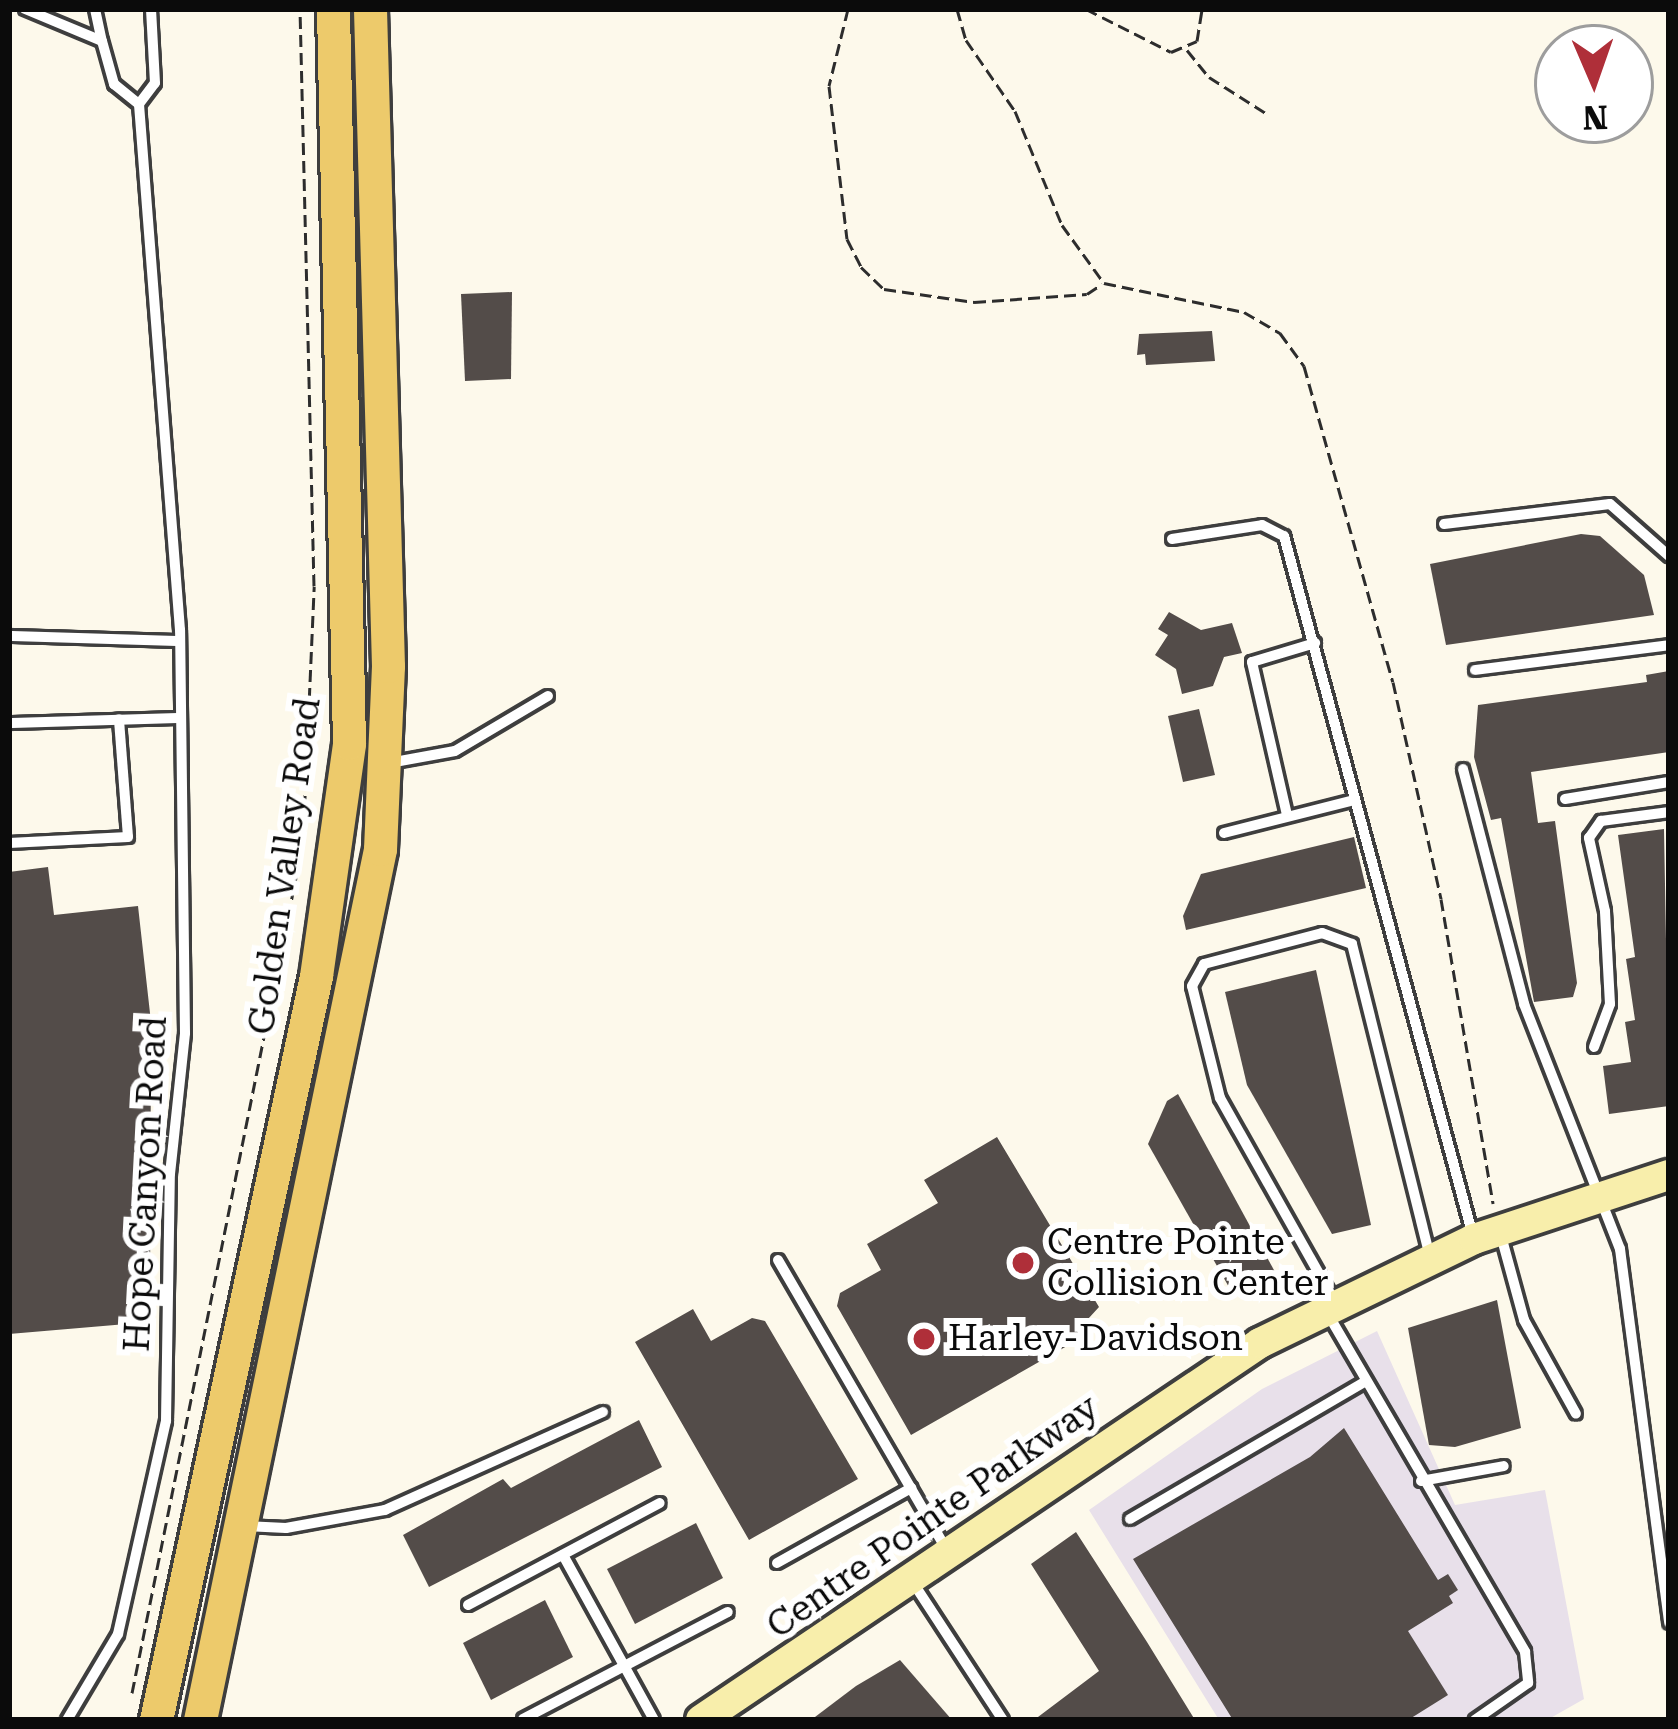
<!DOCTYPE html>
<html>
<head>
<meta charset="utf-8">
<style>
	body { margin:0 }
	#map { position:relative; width:1678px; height:1729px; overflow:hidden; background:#fdf9eb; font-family:"Roboto Serif",serif }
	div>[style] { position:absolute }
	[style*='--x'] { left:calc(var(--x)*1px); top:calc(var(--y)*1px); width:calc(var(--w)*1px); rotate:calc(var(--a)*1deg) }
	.industrial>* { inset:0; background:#e8e0ea }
	.building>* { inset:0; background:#534c49 }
	.path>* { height:3px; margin-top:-1.5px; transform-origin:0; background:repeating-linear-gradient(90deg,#2d2d2d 0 12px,transparent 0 18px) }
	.roads { filter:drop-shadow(3px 0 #3e3e3e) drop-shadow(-3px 0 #3e3e3e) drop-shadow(0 3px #3e3e3e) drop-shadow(0 -3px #3e3e3e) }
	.lane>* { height:10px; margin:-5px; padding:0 5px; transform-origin:5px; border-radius:5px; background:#fff }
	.secondary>* { height:30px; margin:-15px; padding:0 15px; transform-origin:15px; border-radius:15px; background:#f8eeab }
	.primary>* { height:33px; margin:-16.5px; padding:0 16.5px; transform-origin:16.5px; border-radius:16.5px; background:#edca6b }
	.dots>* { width:33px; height:33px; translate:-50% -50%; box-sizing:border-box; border:6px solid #fff; border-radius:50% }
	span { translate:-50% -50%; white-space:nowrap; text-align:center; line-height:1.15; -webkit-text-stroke:12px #fff; paint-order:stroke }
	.street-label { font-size:36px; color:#0b0b0b }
	.poi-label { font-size:36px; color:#0b0b0b }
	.left { translate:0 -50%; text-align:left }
	.frame { position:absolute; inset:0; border:12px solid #0b0b0b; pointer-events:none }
	.north { position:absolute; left:1534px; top:24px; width:120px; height:120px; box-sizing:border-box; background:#fff; border:3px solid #9d9d9d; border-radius:50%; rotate:178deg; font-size:33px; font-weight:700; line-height:48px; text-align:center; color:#0b0b0b }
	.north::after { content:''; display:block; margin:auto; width:42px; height:54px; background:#af2f39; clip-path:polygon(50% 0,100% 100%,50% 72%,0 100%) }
</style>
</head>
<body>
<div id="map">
	<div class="industrial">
		<i style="clip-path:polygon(1377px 1331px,1455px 1505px,1545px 1490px,1584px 1699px,1547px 1720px,1219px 1720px,1089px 1510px,1262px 1389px)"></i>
	</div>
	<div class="building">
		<i style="clip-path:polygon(512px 292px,511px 379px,465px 381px,461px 294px)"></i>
		<i style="clip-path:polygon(1212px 331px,1215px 361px,1146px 365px,1145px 354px,1137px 355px,1139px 334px)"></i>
		<i style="clip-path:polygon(1581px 534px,1600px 536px,1644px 575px,1654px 615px,1446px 645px,1430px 564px)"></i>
		<i style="clip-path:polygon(1169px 612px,1201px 630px,1232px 623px,1242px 653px,1224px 657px,1213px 686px,1182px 694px,1176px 669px,1155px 655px,1168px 635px,1158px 629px)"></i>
		<i style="clip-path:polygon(1669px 671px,1669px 752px,1531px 772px,1538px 823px,1555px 821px,1577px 983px,1573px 997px,1534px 1002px,1501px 818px,1491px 820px,1474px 757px,1478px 705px,1647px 682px,1646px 675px)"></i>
		<i style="clip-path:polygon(1199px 709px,1215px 775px,1183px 782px,1168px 716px)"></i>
		<i style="clip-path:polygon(1664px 829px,1669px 1106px,1609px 1114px,1603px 1066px,1631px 1062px,1625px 1022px,1635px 1020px,1626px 959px,1635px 957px,1618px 835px)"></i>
		<i style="clip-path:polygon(1354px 837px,1366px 888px,1186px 930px,1183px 916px,1201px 874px)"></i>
		<i style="clip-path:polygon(48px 867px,54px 915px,138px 906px,151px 1022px,150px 1322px,9px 1334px,9px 872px)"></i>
		<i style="clip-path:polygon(1316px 970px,1371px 1225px,1332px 1234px,1247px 1085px,1225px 992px)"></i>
		<i style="clip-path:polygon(1178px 1094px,1275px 1272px,1234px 1296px,1148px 1144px,1167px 1101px)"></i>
		<i style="clip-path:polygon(997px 1137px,1099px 1307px,1077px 1331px,1081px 1338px,911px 1435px,837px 1306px,840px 1293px,881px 1270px,867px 1244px,938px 1203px,924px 1180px)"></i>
		<i style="clip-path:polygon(1497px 1300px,1521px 1428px,1455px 1447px,1429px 1445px,1408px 1328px)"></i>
		<i style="clip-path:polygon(693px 1309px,711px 1341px,752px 1318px,765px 1321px,858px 1479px,749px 1540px,635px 1342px)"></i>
		<i style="clip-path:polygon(639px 1420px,662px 1467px,429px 1587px,403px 1535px,503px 1479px,511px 1488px)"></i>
		<i style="clip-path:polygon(1344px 1428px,1438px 1580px,1448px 1574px,1458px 1590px,1449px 1596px,1453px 1603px,1408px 1631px,1448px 1695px,1408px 1720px,1233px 1720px,1133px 1559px,1310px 1457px)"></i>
		<i style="clip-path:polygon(696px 1523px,723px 1578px,635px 1624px,607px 1569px)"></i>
		<i style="clip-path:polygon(1076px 1532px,1147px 1642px,1195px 1720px,1034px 1720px,1099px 1671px,1031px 1564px)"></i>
		<i style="clip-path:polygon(545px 1600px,573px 1657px,491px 1700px,463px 1643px)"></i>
		<i style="clip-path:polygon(900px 1660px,952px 1720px,811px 1720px,856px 1686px)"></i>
	</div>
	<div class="path">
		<i style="--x:848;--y:9;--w:79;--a:103.9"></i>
		<i style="--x:829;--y:86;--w:154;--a:83.3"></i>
		<i style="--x:847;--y:239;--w:31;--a:63"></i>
		<i style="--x:861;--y:267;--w:32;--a:44"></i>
		<i style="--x:884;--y:289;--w:91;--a:8.2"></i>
		<i style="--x:974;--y:302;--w:113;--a:-4"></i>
		<i style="--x:1087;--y:294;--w:18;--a:-34"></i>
		<i style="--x:957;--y:9;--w:32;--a:74"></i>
		<i style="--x:966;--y:40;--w:86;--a:55.4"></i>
		<i style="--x:1015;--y:111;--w:123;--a:67.6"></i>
		<i style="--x:1062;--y:225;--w:72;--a:54.1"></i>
		<i style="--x:1104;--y:283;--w:143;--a:11.7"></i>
		<i style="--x:1244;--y:312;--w:42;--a:30.3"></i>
		<i style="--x:1280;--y:333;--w:41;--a:54"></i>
		<i style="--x:1304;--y:366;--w:328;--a:74.3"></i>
		<i style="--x:1393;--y:682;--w:222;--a:77.5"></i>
		<i style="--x:1441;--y:899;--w:309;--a:80.3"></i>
		<i style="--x:1086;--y:9;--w:95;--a:26.8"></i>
		<i style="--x:1171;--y:52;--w:28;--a:-23"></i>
		<i style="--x:1197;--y:41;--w:32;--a:-81"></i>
		<i style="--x:1187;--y:50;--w:35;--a:51"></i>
		<i style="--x:1209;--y:77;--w:69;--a:32.5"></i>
		<i style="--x:132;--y:1693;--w:867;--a:-78.63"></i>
		<i style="--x:303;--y:843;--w:257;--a:-87.5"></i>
		<i style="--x:314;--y:586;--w:577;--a:-91.39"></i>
	</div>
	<div class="roads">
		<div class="lane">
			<i style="--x:25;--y:9;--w:83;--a:22.6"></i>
			<i style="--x:102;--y:41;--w:45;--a:74.4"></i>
			<i style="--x:114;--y:84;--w:32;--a:39"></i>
			<i style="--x:95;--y:9;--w:33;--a:78"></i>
			<i style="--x:1444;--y:524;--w:167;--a:-6.9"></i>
			<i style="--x:1610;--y:504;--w:79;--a:41.4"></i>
			<i style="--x:1172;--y:539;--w:91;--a:-8.8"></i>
			<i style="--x:1262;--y:525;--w:25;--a:27"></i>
			<i style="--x:1284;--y:536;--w:725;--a:74.89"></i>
			<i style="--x:9;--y:636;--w:171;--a:1.7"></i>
			<i style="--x:1475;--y:670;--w:196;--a:-7.3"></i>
			<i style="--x:9;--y:723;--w:172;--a:-1.7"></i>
			<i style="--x:389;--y:763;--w:67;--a:-10.3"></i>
			<i style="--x:455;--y:751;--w:108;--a:-30.6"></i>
			<i style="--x:1463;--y:769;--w:243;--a:75.4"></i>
			<i style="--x:1524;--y:1004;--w:263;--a:68.6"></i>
			<i style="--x:1620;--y:1249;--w:377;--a:82.5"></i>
			<i style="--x:1565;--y:799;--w:105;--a:-9.3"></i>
			<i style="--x:1287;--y:815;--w:157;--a:-102.9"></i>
			<i style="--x:1252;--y:662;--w:66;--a:-16.8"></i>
			<i style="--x:1224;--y:833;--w:134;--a:-14.2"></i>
			<i style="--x:9;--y:843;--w:119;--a:-2.9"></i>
			<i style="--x:128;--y:837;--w:118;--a:-94.4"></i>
			<i style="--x:1594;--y:1047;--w:46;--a:-69.6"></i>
			<i style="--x:1610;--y:1004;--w:93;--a:-93.1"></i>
			<i style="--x:1605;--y:911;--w:75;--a:-102.4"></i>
			<i style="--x:1589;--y:838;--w:21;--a:-55"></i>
			<i style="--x:1601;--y:821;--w:69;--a:-7.5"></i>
			<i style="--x:1500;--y:1232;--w:91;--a:74.7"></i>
			<i style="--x:1524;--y:1320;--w:107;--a:61"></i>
			<i style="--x:778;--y:1260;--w:338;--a:59.8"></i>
			<i style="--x:1335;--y:1302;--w:234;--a:-119.4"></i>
			<i style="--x:1220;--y:1098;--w:115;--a:-104"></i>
			<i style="--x:1192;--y:986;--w:25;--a:-61"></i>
			<i style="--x:1204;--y:964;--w:122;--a:-14.7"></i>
			<i style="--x:1322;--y:933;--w:32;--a:20"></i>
			<i style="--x:1352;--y:944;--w:322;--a:76"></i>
			<i style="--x:1329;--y:1316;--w:389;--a:59.7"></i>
			<i style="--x:1525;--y:1652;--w:31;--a:84"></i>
			<i style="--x:1528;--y:1683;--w:65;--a:145.1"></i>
			<i style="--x:1421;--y:1481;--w:84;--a:-10.2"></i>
			<i style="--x:1130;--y:1519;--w:270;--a:-30.3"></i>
			<i style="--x:245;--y:1526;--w:41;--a:2.8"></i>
			<i style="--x:286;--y:1528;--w:101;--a:-10.3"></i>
			<i style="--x:385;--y:1510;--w:239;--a:-24.2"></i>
			<i style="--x:563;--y:1555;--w:188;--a:61.1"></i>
			<i style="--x:777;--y:1563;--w:154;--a:-29.2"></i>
			<i style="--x:912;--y:1581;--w:166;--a:56.8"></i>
			<i style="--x:468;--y:1605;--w:217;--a:-28"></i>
			<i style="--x:523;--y:1719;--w:231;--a:-27.6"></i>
			<i style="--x:67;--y:1720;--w:100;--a:-59.3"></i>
			<i style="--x:118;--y:1634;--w:218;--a:-77.3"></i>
			<i style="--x:166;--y:1421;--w:247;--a:-89.1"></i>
			<i style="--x:170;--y:1174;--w:142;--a:-83.9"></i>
			<i style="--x:185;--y:1033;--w:403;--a:-90.7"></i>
			<i style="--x:180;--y:630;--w:528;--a:-94.46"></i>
			<i style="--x:139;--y:104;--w:26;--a:-53"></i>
			<i style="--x:155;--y:83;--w:74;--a:-93.1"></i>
		</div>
		<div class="secondary">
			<i style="--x:701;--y:1720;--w:674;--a:-34"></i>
			<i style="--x:1260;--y:1343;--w:238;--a:-25.9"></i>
			<i style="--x:1474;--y:1239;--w:205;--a:-18.2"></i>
		</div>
		<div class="primary">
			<i style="--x:156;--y:1720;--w:761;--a:-77.86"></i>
			<i style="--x:316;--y:976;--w:235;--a:-81.9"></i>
			<i style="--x:349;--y:743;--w:734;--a:-91.25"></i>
			<i style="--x:200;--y:1720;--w:889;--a:-78.32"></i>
			<i style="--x:380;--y:849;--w:183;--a:-87.5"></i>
			<i style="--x:388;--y:666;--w:657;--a:-91.57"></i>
		</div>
	</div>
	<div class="dots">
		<i style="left:1023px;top:1263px;background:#af2f39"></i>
		<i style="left:924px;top:1339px;background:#af2f39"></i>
	</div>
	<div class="street-label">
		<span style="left:285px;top:866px;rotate:-82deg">Golden Valley Road</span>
		<span style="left:146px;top:1184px;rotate:-87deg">Hope Canyon Road</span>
		<span style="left:933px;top:1517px;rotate:-35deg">Centre Pointe Parkway</span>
	</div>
	<div class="poi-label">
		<span class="left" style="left:1047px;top:1263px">Centre Pointe<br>Collision Center</span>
		<span class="left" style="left:948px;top:1339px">Harley-Davidson</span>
	</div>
	<div class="frame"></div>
	<div class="north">N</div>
</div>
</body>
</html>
